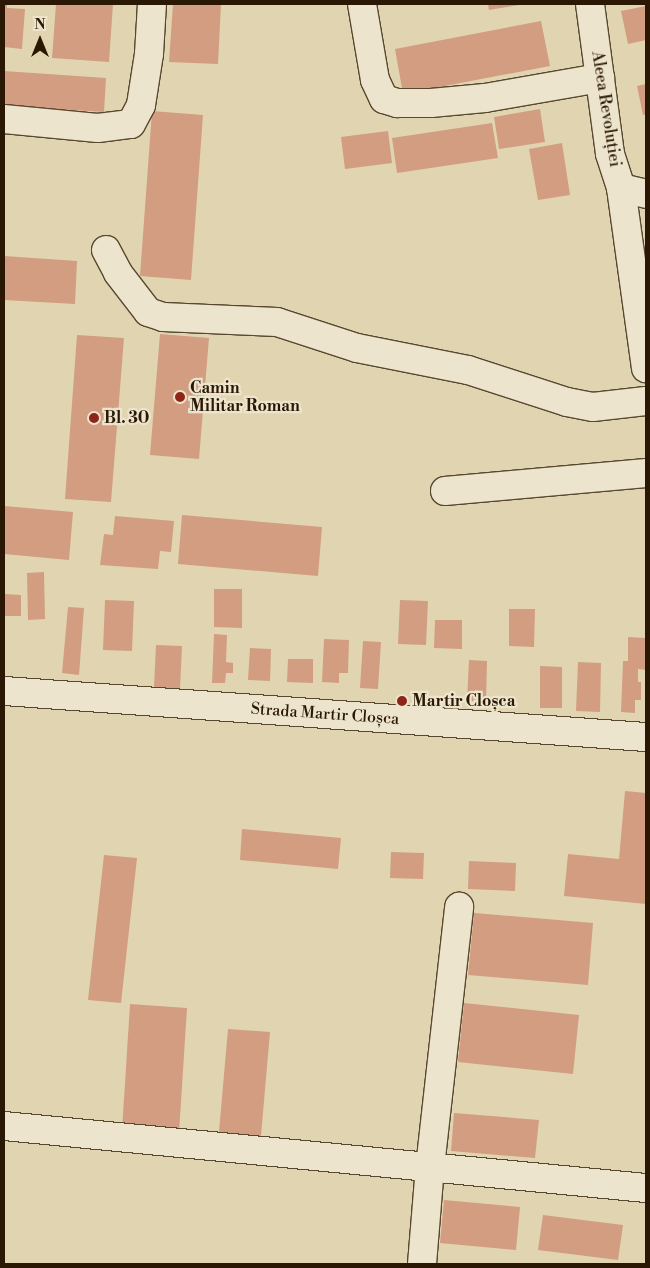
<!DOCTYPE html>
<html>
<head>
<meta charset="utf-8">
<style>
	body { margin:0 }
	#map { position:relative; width:650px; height:1268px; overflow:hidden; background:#e1d5b1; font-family:"Libre Bodoni",serif }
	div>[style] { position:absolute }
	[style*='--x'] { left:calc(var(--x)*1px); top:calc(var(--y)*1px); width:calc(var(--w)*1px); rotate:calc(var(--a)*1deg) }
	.building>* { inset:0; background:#d29d81 }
	.roads { filter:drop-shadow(1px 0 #58472f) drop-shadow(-1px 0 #58472f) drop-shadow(0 1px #58472f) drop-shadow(0 -1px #58472f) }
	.minor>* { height:28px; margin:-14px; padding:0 14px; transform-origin:14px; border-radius:14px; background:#ece4cc }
	.dots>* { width:14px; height:14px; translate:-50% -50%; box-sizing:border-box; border:2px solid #ece4cc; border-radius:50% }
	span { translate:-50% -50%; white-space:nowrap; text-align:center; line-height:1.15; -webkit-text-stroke:4.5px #ece4cc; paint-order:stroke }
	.street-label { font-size:16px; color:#2b1804 }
	.poi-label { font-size:16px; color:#2b1804; font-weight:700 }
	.left { translate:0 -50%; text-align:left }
	.frame { position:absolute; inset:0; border:5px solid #2b1804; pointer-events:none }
	.north { position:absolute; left:15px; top:15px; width:50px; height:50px; -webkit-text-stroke:4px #ece4cc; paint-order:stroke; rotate:0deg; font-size:14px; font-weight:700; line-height:20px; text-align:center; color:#2b1804 }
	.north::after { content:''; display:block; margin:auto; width:18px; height:22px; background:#2b1804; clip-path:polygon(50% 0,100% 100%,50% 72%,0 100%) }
</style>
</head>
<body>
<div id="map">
	<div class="building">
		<i style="clip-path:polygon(4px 4px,7px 4px,7px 8px,25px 9px,22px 49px,4px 47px)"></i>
		<i style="clip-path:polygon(56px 4px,113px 4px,109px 62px,52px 58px)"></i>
		<i style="clip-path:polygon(173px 4px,221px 4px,218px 64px,169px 62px)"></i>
		<i style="clip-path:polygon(488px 4px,519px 4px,519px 5px,489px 10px)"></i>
		<i style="clip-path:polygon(646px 6px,646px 40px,628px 44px,621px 11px)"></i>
		<i style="clip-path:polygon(541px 21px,550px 66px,403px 94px,395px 49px)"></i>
		<i style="clip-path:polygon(4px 71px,106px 78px,104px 112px,4px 106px)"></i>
		<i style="clip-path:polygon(646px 84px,646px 114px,643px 115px,637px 86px)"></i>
		<i style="clip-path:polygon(540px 109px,545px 142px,499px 149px,494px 117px)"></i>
		<i style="clip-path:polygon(152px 111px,203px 115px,191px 280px,140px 276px)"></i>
		<i style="clip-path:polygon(492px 123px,498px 158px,397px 173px,392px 138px)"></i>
		<i style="clip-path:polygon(388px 131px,392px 163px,345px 169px,341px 137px)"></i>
		<i style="clip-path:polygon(562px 143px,570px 195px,538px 200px,529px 149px)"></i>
		<i style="clip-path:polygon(4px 256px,77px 261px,75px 304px,4px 300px)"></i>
		<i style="clip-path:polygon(160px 334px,209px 338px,199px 459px,150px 455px)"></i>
		<i style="clip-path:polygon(77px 335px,124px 338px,111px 502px,65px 499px)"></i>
		<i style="clip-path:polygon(4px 506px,73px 512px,69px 560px,4px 554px)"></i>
		<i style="clip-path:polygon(182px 515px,322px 527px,318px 576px,178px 564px)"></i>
		<i style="clip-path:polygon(115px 516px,174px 521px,171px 552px,160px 551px,158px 569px,100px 565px,104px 534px,113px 535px)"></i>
		<i style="clip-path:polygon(44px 572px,45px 619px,28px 620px,27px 573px)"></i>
		<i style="clip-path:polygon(214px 589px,242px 589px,242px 628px,214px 627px)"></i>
		<i style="clip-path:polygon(4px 594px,21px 595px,21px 616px,4px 616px)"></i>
		<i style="clip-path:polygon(105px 600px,134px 601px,132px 651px,103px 650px)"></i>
		<i style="clip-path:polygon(400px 600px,428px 601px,426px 645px,398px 644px)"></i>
		<i style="clip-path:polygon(68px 607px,84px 608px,79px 675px,62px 673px)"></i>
		<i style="clip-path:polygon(509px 609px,535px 609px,534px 647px,509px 646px)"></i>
		<i style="clip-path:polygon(435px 620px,462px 620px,462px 649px,434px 648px)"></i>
		<i style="clip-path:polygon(214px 634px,227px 635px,226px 662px,233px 663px,233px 673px,226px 673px,225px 683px,212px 683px)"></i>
		<i style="clip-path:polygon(628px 637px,646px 638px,646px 670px,638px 669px,638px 682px,641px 682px,641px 700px,635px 700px,635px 713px,621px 712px,623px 661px,628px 661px)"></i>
		<i style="clip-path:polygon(324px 639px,349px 640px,348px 673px,339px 673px,339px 683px,322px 682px)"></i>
		<i style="clip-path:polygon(363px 641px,381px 642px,378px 689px,360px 688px)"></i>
		<i style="clip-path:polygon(156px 645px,182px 646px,180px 689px,154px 687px)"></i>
		<i style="clip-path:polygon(250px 648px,271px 649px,270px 681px,248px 680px)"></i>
		<i style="clip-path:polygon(288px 659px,313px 659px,313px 683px,287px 682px)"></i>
		<i style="clip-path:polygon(469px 660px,487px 661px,486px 701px,467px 701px)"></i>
		<i style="clip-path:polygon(578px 662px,601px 663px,600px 712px,576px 711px)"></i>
		<i style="clip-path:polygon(540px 666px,562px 667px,562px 708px,540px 708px)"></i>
		<i style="clip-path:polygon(625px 791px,646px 793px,646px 904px,564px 896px,568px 854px,619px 859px)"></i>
		<i style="clip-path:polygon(242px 829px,341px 838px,338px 869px,240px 860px)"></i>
		<i style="clip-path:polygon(391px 852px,424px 853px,423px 879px,390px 878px)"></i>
		<i style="clip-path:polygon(104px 855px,137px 858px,121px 1003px,88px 1000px)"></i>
		<i style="clip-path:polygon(469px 861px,516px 863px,515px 891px,468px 889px)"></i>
		<i style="clip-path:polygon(474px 913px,593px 923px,588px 985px,468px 975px)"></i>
		<i style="clip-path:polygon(464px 1003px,579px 1015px,573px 1074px,458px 1062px)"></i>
		<i style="clip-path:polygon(130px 1004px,187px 1008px,179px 1133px,122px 1130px)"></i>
		<i style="clip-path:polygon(228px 1029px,270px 1032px,260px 1147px,218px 1143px)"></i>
		<i style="clip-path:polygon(454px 1113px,539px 1120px,535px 1158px,451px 1151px)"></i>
		<i style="clip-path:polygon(444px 1200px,520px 1207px,516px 1250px,440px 1243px)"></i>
		<i style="clip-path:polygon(543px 1215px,623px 1225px,618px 1260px,538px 1250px)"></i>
	</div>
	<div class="roads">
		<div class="minor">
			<i style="--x:362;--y:4;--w:77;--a:80.3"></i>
			<i style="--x:375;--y:80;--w:21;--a:65"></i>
			<i style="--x:384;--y:99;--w:14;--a:17"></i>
			<i style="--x:397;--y:103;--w:34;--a:0"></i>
			<i style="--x:431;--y:103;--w:54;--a:-5.3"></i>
			<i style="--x:485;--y:98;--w:117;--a:-9.9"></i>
			<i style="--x:590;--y:4;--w:151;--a:82.4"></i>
			<i style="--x:610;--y:154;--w:36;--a:72"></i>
			<i style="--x:621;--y:188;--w:182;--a:82.1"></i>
			<i style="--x:4;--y:119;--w:94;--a:5.5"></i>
			<i style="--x:98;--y:128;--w:33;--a:-7"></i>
			<i style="--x:131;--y:124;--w:21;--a:-62"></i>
			<i style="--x:141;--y:105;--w:52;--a:-81.1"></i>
			<i style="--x:149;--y:54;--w:50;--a:-86.6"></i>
			<i style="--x:621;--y:188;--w:26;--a:13"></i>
			<i style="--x:106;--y:250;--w:26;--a:62"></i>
			<i style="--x:118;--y:273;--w:49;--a:52.4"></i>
			<i style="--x:148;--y:312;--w:16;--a:18"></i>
			<i style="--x:163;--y:317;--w:114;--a:2.5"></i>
			<i style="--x:277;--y:322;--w:84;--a:18"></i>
			<i style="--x:357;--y:348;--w:113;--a:11.2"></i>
			<i style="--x:468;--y:370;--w:104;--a:17.9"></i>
			<i style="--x:567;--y:402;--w:26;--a:11"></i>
			<i style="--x:593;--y:407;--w:53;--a:-6.5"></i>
			<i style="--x:445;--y:491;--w:202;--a:-5.1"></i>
			<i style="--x:4;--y:691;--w:644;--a:4.1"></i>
			<i style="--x:4;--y:1126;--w:645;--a:5.52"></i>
			<i style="--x:422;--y:1264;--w:97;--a:-85.3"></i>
			<i style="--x:430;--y:1167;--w:262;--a:-83.6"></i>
		</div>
	</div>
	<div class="dots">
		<i style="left:180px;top:397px;background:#8f2418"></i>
		<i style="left:94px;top:418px;background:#8f2418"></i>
		<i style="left:402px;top:701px;background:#8f2418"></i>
	</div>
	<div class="street-label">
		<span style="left:606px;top:109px;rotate:81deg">Aleea Revoluției</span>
		<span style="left:325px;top:714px;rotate:4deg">Strada Martir Cloșca</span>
	</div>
	<div class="poi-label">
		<span class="left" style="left:190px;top:397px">Camin<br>Militar Roman</span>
		<span class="left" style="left:104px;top:418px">Bl. 30</span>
		<span class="left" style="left:412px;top:701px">Martir Cloșca</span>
	</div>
	<div class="frame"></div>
	<div class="north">N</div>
</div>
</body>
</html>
